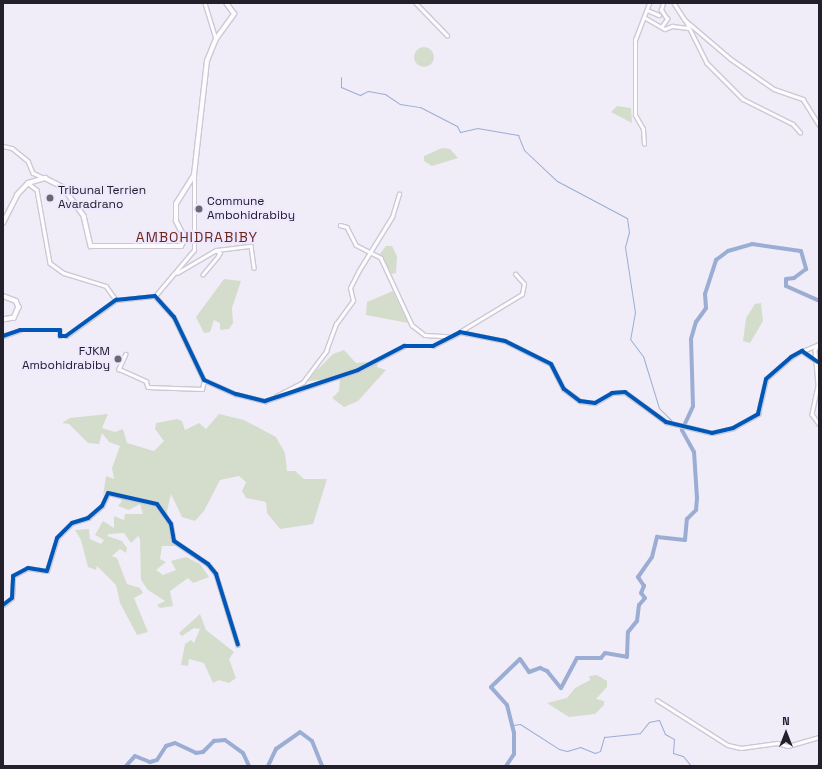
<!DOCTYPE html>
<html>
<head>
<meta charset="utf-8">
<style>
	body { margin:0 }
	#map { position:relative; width:822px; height:769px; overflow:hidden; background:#f0edf9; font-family:"Space Grotesk",sans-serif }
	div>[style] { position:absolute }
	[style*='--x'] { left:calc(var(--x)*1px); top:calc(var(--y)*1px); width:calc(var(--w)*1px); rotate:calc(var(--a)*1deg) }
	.green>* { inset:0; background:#d4ddcb }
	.round { border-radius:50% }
	.stream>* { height:1px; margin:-0.5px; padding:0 0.5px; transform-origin:0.5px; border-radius:0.5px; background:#9badd3 }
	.river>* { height:4px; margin:-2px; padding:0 2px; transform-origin:2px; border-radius:2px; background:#9badd3 }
	.roads { filter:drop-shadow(1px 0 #ccc9d4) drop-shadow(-1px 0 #ccc9d4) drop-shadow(0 1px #ccc9d4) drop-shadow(0 -1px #ccc9d4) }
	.minor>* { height:2.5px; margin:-1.25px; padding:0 1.25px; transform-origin:1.25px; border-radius:1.25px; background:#fdfcfe }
	.secondary>* { height:3.5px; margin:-1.75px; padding:0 1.75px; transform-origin:1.75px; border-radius:1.75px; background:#fdfcfe }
	.cycleway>* { height:4px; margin:-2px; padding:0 2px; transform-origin:2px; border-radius:2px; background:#0057b8 }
	.dots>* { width:11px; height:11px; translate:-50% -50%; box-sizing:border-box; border:2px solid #eee7ff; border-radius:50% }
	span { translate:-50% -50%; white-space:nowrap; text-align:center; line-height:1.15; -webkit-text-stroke:3.5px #eee7ff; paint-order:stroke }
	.poi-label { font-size:12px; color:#23202b }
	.left { translate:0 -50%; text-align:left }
	.right { translate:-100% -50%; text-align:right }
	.quarter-label { font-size:14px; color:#6b2819; letter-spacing:1px }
	.frame { position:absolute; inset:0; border:4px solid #23202b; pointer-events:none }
	.north { position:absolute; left:766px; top:713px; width:40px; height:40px; -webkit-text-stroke:3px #eee7ff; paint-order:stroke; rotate:0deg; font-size:11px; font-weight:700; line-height:16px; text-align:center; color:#23202b }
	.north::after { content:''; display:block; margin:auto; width:14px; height:18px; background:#23202b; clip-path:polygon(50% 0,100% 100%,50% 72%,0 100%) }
</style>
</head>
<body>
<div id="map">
	<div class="green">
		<i class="round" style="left:414px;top:47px;width:20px;height:20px"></i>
		<i style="clip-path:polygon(617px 106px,631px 108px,632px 123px,611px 112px)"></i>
		<i style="clip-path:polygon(442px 148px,450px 149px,458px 158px,432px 166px,424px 161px,424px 156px)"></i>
		<i style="clip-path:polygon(386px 246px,392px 246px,397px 256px,396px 273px,392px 274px,379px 255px)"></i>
		<i style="clip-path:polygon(224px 279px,241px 281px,232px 308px,233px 323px,229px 329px,220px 330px,220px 323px,214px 320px,210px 332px,204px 333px,196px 317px)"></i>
		<i style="clip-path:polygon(393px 291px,408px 323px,366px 315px,367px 302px)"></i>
		<i style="clip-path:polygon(761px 303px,763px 321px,750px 343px,743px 341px,746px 318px,755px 304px)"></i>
		<i style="clip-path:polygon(344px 350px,356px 363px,378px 361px,377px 367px,386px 370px,358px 401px,344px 407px,332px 398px,339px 391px,340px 379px,306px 381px,333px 354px)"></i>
		<i style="clip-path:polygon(108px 414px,102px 428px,115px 432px,123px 429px,127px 443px,154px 451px,164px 441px,155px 429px,156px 423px,177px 419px,182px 421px,185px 430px,199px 423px,206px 429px,219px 414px,244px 420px,276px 437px,285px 453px,287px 471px,295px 471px,304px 479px,327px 479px,313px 524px,280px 529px,267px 513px,266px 502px,246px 498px,242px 491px,246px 482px,239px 476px,220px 480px,204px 511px,195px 521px,182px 517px,171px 494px,167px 511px,175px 546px,162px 546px,160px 559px,166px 562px,156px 570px,163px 575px,176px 570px,171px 561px,186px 557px,200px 564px,209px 577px,193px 583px,188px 578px,170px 591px,173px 606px,160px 608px,157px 605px,165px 601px,148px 590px,141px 580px,140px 539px,138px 536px,131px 543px,124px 533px,109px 534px,107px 536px,122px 541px,127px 548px,126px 553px,120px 549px,112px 556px,117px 558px,127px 584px,140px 588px,143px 593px,134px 598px,148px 632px,137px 635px,120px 603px,116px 585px,97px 566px,96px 570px,88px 567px,81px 540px,75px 530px,89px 529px,90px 539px,101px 544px,104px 540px,95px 535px,103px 521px,114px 528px,114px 516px,124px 520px,125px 514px,143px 514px,140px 504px,129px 510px,118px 506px,122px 501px,116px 494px,106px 491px,103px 496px,106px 476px,114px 479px,112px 468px,120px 446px,109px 442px,102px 433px,99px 444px,88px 443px,69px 424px,62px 423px,70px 418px)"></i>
		<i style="clip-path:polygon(200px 614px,206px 630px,234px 652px,229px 659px,236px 678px,229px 683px,219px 680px,213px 683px,204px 663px,189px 659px,188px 666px,181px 665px,185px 644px,191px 640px,194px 643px,200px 629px,194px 628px,182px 636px,179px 633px)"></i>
		<i style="clip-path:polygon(597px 675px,607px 681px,607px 687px,596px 699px,604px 701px,604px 705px,595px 714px,569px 717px,547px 703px,567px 698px,575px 688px,590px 680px,589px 676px)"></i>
	</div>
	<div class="stream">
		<i style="--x:341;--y:77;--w:10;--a:90"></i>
		<i style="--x:341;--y:87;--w:21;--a:23"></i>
		<i style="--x:360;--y:95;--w:9;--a:-27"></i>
		<i style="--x:368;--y:91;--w:17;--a:10"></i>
		<i style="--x:385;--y:94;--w:18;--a:34"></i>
		<i style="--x:400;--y:104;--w:20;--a:9"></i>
		<i style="--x:420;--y:107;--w:42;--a:27.2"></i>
		<i style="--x:457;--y:126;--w:7;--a:63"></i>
		<i style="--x:460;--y:132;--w:17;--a:-13"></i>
		<i style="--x:477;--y:128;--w:42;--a:9.7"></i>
		<i style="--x:518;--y:135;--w:16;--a:68"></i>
		<i style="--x:524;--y:150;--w:45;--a:43.2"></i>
		<i style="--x:557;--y:181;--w:79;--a:27.9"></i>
		<i style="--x:627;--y:218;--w:14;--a:82"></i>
		<i style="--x:629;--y:232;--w:16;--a:105"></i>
		<i style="--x:625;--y:247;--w:66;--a:81.3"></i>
		<i style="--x:635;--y:312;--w:27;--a:100"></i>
		<i style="--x:630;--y:339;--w:21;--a:53"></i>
		<i style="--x:643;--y:356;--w:54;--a:72.9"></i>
		<i style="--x:659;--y:408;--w:20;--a:45"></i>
		<i style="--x:678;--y:424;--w:5;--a:11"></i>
		<i style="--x:513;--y:725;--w:7;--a:-8"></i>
		<i style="--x:520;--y:724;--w:46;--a:32.7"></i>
		<i style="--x:559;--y:749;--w:8;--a:14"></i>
		<i style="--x:567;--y:751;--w:14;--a:-17"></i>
		<i style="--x:580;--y:747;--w:16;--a:22"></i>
		<i style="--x:595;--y:753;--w:5;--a:-22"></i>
		<i style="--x:600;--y:751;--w:15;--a:-74"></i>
		<i style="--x:604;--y:737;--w:36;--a:-6"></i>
		<i style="--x:640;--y:733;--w:14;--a:-51"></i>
		<i style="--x:649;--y:722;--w:10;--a:-11"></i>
		<i style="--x:659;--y:720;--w:15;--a:67"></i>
		<i style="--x:665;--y:734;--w:10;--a:29"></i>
		<i style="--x:674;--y:739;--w:14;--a:94"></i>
		<i style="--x:673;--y:753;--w:10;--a:17"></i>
		<i style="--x:683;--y:756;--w:13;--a:51"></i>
		<i style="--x:815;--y:766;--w:6;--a:-45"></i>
	</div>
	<div class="river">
		<i style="--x:126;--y:766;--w:13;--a:-48"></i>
		<i style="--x:135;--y:756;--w:16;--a:22"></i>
		<i style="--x:150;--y:762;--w:7;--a:-16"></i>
		<i style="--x:157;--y:760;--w:17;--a:-57"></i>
		<i style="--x:166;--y:746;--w:9;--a:-18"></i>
		<i style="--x:175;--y:743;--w:23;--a:25"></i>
		<i style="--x:196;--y:753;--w:7;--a:-8"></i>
		<i style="--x:203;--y:752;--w:16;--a:-45"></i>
		<i style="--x:214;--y:741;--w:11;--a:-5"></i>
		<i style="--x:225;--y:740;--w:22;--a:36"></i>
		<i style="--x:243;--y:753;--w:14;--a:65"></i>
		<i style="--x:268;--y:766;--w:19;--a:-65"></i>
		<i style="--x:276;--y:749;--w:29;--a:-35"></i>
		<i style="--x:300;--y:732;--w:15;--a:37"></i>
		<i style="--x:312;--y:741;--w:27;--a:68"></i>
		<i style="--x:506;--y:766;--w:14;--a:-56"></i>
		<i style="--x:514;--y:754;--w:21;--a:-90"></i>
		<i style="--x:514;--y:733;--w:29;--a:-104"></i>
		<i style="--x:507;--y:705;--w:24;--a:-132"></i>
		<i style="--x:491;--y:687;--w:40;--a:-44"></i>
		<i style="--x:520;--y:659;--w:16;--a:55"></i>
		<i style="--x:529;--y:672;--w:12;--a:-20"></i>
		<i style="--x:540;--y:668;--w:8;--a:23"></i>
		<i style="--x:547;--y:671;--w:22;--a:51"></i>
		<i style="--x:561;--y:688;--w:34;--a:-62"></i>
		<i style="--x:577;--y:658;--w:24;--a:0"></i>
		<i style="--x:601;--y:658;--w:6;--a:-51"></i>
		<i style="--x:605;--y:653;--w:22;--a:10"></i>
		<i style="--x:627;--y:657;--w:25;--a:-88"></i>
		<i style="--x:628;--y:632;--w:14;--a:-51"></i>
		<i style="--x:637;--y:621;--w:16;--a:-83"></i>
		<i style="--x:639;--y:605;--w:9;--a:-49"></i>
		<i style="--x:645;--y:598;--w:6;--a:-129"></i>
		<i style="--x:641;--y:593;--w:8;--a:-67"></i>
		<i style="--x:644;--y:586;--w:11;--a:-124"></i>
		<i style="--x:638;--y:577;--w:24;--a:-55"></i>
		<i style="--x:652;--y:557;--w:21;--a:-76"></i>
		<i style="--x:657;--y:537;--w:28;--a:6"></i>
		<i style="--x:685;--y:540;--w:21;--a:-85"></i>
		<i style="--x:687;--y:519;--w:13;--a:-45"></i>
		<i style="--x:696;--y:510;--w:12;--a:-85"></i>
		<i style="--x:697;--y:498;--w:46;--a:-93.7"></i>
		<i style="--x:694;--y:452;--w:25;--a:-119"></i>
		<i style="--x:682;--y:430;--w:26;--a:-65"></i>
		<i style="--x:693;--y:406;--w:67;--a:-91.7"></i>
		<i style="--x:691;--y:339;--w:18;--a:-74"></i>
		<i style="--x:696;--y:322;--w:17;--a:-54"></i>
		<i style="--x:706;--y:308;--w:14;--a:-94"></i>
		<i style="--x:705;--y:294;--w:36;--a:-72"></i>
		<i style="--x:716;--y:260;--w:15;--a:-37"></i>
		<i style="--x:728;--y:251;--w:25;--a:-16"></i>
		<i style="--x:752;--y:244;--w:49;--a:8.1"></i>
		<i style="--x:801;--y:251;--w:19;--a:74"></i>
		<i style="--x:806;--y:269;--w:15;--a:143"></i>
		<i style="--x:794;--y:278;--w:8;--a:173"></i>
		<i style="--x:786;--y:279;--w:7;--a:90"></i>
		<i style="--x:786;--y:286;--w:36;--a:24"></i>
	</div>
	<div class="roads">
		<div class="minor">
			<i style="--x:205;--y:3;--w:38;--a:73"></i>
			<i style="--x:416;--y:3;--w:45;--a:45.9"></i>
			<i style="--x:674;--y:3;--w:20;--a:57"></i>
			<i style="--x:685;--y:20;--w:60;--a:40.3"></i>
			<i style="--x:731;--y:59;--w:52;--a:34.9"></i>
			<i style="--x:774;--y:89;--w:31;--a:19"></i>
			<i style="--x:803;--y:99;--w:31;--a:58"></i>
			<i style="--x:647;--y:10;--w:13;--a:23"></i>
			<i style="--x:644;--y:17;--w:24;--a:30"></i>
			<i style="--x:665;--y:29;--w:8;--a:-23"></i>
			<i style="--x:672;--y:26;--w:16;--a:7"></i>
			<i style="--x:686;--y:21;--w:47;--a:63.4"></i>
			<i style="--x:707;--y:63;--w:51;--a:45"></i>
			<i style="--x:743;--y:99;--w:56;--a:26.6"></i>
			<i style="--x:793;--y:124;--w:11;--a:49"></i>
			<i style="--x:662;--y:26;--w:9;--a:-54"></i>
			<i style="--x:667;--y:19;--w:11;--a:-124"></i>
			<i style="--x:661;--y:10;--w:7;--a:-74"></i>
			<i style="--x:644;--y:144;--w:15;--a:-94"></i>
			<i style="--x:643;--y:129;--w:16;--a:-120"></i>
			<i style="--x:635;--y:115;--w:75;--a:-90"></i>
			<i style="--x:635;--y:40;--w:40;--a:-69"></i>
			<i style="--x:3;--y:146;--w:9;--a:13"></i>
			<i style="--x:12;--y:148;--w:21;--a:39"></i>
			<i style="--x:28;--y:161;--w:13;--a:67"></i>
			<i style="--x:33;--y:173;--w:12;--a:24"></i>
			<i style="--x:28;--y:183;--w:11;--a:38"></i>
			<i style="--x:37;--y:190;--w:74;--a:79.9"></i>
			<i style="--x:50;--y:263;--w:17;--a:36"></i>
			<i style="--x:64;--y:273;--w:44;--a:17.2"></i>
			<i style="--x:106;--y:286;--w:17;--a:54"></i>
			<i style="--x:340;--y:225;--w:7;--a:16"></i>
			<i style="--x:347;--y:227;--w:20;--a:63"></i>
			<i style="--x:356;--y:245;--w:28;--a:27"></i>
			<i style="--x:381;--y:258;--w:74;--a:65.2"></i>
			<i style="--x:412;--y:325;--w:16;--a:38"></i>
			<i style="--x:425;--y:335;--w:22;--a:3"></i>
			<i style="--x:217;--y:250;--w:34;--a:-7"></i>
			<i style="--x:251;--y:246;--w:22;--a:82"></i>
			<i style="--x:177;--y:273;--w:45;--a:-30.5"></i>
			<i style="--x:216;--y:250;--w:5;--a:37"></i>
			<i style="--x:220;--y:253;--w:4;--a:117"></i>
			<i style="--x:218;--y:257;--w:23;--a:130"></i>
			<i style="--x:155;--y:296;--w:60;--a:-49.7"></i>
			<i style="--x:194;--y:250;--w:75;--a:-90"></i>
			<i style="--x:461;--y:331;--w:71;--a:-31.2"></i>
			<i style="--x:522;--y:294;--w:10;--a:-79"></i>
			<i style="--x:524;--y:284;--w:13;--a:-132"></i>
			<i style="--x:3;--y:336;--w:18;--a:-19"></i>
			<i style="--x:20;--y:330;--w:40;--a:0"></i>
			<i style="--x:60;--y:330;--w:6;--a:90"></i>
			<i style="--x:60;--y:336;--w:6;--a:0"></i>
			<i style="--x:66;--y:336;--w:62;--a:-35.8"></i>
			<i style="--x:116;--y:300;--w:39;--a:-6"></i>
			<i style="--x:155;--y:296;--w:28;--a:48"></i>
			<i style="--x:174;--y:317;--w:70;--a:64.5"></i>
			<i style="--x:204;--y:380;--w:35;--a:24"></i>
			<i style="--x:236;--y:394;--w:30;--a:14"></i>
			<i style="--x:265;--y:401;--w:98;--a:-18.4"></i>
			<i style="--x:358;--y:370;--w:52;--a:-27.6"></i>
			<i style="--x:404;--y:346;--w:29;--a:0"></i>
			<i style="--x:433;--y:346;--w:30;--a:-27"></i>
			<i style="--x:460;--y:332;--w:46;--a:11.3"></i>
			<i style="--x:505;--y:341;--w:51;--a:26.6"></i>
			<i style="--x:551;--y:364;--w:28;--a:63"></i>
			<i style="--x:564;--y:389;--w:20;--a:37"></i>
			<i style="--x:580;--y:401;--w:15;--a:8"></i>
			<i style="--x:595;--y:403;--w:20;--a:-30"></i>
			<i style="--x:612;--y:393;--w:13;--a:-4"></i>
			<i style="--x:625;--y:392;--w:51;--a:36.2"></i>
			<i style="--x:666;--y:422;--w:47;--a:13.4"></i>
			<i style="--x:712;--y:433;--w:22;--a:-13"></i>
			<i style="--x:733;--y:428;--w:29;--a:-29"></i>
			<i style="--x:758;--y:414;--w:36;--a:-77"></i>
			<i style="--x:766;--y:379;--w:33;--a:-41"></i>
			<i style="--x:791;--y:357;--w:13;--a:-29"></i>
			<i style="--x:802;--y:351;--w:19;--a:35"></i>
			<i style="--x:819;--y:344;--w:7;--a:124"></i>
			<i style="--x:815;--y:350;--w:36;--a:85"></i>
			<i style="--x:818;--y:386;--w:29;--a:102"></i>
			<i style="--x:812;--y:414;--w:12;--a:55"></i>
			<i style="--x:803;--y:351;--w:15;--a:-23"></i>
			<i style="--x:126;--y:354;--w:17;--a:115"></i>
			<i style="--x:119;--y:369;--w:30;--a:24"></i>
			<i style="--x:146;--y:381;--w:6;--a:72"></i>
			<i style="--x:148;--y:387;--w:54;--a:2.1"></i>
			<i style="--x:202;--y:389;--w:9;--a:-77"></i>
			<i style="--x:276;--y:396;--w:30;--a:-27"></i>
			<i style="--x:303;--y:382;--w:39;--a:-53"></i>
			<i style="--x:326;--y:351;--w:29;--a:-70"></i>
			<i style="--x:336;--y:324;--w:29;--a:-54"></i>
			<i style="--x:353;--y:301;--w:13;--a:-103"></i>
			<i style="--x:350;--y:288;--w:18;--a:-63"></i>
			<i style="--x:358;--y:272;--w:65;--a:-58.3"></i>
			<i style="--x:392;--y:217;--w:24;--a:-73"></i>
			<i style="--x:3;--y:605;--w:11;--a:-38"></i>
			<i style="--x:12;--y:598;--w:22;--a:-87"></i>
			<i style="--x:13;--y:576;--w:17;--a:-28"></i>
			<i style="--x:28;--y:568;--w:19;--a:9"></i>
			<i style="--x:47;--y:571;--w:34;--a:-73"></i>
			<i style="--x:57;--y:538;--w:21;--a:-45"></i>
			<i style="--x:72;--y:523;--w:17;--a:-17"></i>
			<i style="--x:88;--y:518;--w:18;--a:-41"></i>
			<i style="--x:102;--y:506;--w:14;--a:-65"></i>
			<i style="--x:108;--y:493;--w:50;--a:12.7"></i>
			<i style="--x:157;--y:504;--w:24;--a:55"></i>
			<i style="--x:171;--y:524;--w:17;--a:80"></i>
			<i style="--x:174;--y:541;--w:41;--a:34.1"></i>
			<i style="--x:208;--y:564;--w:13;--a:51"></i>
			<i style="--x:216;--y:574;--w:74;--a:72.8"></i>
			<i style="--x:657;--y:700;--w:84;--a:32.4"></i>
			<i style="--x:728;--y:745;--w:13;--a:13"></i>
			<i style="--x:741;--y:748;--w:36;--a:-8"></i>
			<i style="--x:777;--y:743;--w:11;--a:15"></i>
			<i style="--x:788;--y:746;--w:32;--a:-16"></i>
		</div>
		<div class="secondary">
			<i style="--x:3;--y:223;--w:31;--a:-63"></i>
			<i style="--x:17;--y:195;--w:16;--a:-47"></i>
			<i style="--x:28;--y:183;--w:18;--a:-16"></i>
			<i style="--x:45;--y:178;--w:20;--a:27"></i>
			<i style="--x:63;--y:187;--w:36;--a:54"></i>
			<i style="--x:84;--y:216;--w:31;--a:77"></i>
			<i style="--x:91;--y:246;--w:90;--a:0"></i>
			<i style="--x:181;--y:246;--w:8;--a:-60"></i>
			<i style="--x:185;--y:239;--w:20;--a:-117"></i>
			<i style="--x:176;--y:221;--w:17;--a:-90"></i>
			<i style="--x:176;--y:204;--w:34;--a:-58"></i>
			<i style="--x:194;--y:175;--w:115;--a:-83.5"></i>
			<i style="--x:207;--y:61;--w:24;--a:-68"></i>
			<i style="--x:216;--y:39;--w:31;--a:-54"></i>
			<i style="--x:234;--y:14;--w:14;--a:-126"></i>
			<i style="--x:3;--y:296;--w:14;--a:21"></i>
			<i style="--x:16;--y:301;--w:7;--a:63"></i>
			<i style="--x:19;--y:307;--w:12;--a:114"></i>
			<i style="--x:14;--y:318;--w:11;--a:170"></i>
		</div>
	</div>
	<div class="cycleway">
		<i style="--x:3;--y:336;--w:18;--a:-19"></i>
		<i style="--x:20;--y:330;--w:40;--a:0"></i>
		<i style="--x:60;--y:330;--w:6;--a:90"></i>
		<i style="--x:60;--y:336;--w:6;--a:0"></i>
		<i style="--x:66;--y:336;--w:62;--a:-35.8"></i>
		<i style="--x:116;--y:300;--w:39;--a:-6"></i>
		<i style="--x:155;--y:296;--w:28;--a:48"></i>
		<i style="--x:174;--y:317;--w:70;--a:64.5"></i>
		<i style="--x:204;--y:380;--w:35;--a:24"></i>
		<i style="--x:236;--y:394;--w:30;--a:14"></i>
		<i style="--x:265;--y:401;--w:98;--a:-18.4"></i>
		<i style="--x:358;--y:370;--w:52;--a:-27.6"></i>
		<i style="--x:404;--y:346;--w:29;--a:0"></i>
		<i style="--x:433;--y:346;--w:30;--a:-27"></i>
		<i style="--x:460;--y:332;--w:46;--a:11.3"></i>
		<i style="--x:505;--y:341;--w:51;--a:26.6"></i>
		<i style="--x:551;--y:364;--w:28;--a:63"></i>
		<i style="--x:564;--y:389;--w:20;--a:37"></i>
		<i style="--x:580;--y:401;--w:15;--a:8"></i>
		<i style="--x:595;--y:403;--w:20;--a:-30"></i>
		<i style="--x:612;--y:393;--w:13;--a:-4"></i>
		<i style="--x:625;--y:392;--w:51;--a:36.2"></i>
		<i style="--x:666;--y:422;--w:47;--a:13.4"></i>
		<i style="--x:712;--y:433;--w:22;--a:-13"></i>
		<i style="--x:733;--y:428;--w:29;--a:-29"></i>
		<i style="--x:758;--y:414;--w:36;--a:-77"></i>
		<i style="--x:766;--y:379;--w:33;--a:-41"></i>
		<i style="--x:791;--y:357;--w:13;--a:-29"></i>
		<i style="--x:802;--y:351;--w:19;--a:35"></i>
		<i style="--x:3;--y:605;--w:11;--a:-38"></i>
		<i style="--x:12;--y:598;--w:22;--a:-87"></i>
		<i style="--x:13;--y:576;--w:17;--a:-28"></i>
		<i style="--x:28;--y:568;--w:19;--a:9"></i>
		<i style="--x:47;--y:571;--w:34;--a:-73"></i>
		<i style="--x:57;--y:538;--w:21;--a:-45"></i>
		<i style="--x:72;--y:523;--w:17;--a:-17"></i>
		<i style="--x:88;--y:518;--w:18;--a:-41"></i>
		<i style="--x:102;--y:506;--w:14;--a:-65"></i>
		<i style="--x:108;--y:493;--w:50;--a:12.7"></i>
		<i style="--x:157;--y:504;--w:24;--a:55"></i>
		<i style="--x:171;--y:524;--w:17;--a:80"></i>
		<i style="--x:174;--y:541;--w:41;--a:34.1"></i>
		<i style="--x:208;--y:564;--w:13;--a:51"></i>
		<i style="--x:216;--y:574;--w:74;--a:72.8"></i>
	</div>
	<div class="dots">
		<i style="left:50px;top:198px;background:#6b6873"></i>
		<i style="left:199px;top:209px;background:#6b6873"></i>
		<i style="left:118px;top:359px;background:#6b6873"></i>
	</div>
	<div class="poi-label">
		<span class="left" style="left:58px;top:198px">Tribunal Terrien<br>Avaradrano</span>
		<span class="left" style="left:207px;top:209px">Commune<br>Ambohidrabiby</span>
		<span class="right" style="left:110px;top:359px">FJKM<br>Ambohidrabiby</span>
	</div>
	<div class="quarter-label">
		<span style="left:197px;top:237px">AMBOHIDRABIBY</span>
	</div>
	<div class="frame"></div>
	<div class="north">N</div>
</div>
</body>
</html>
